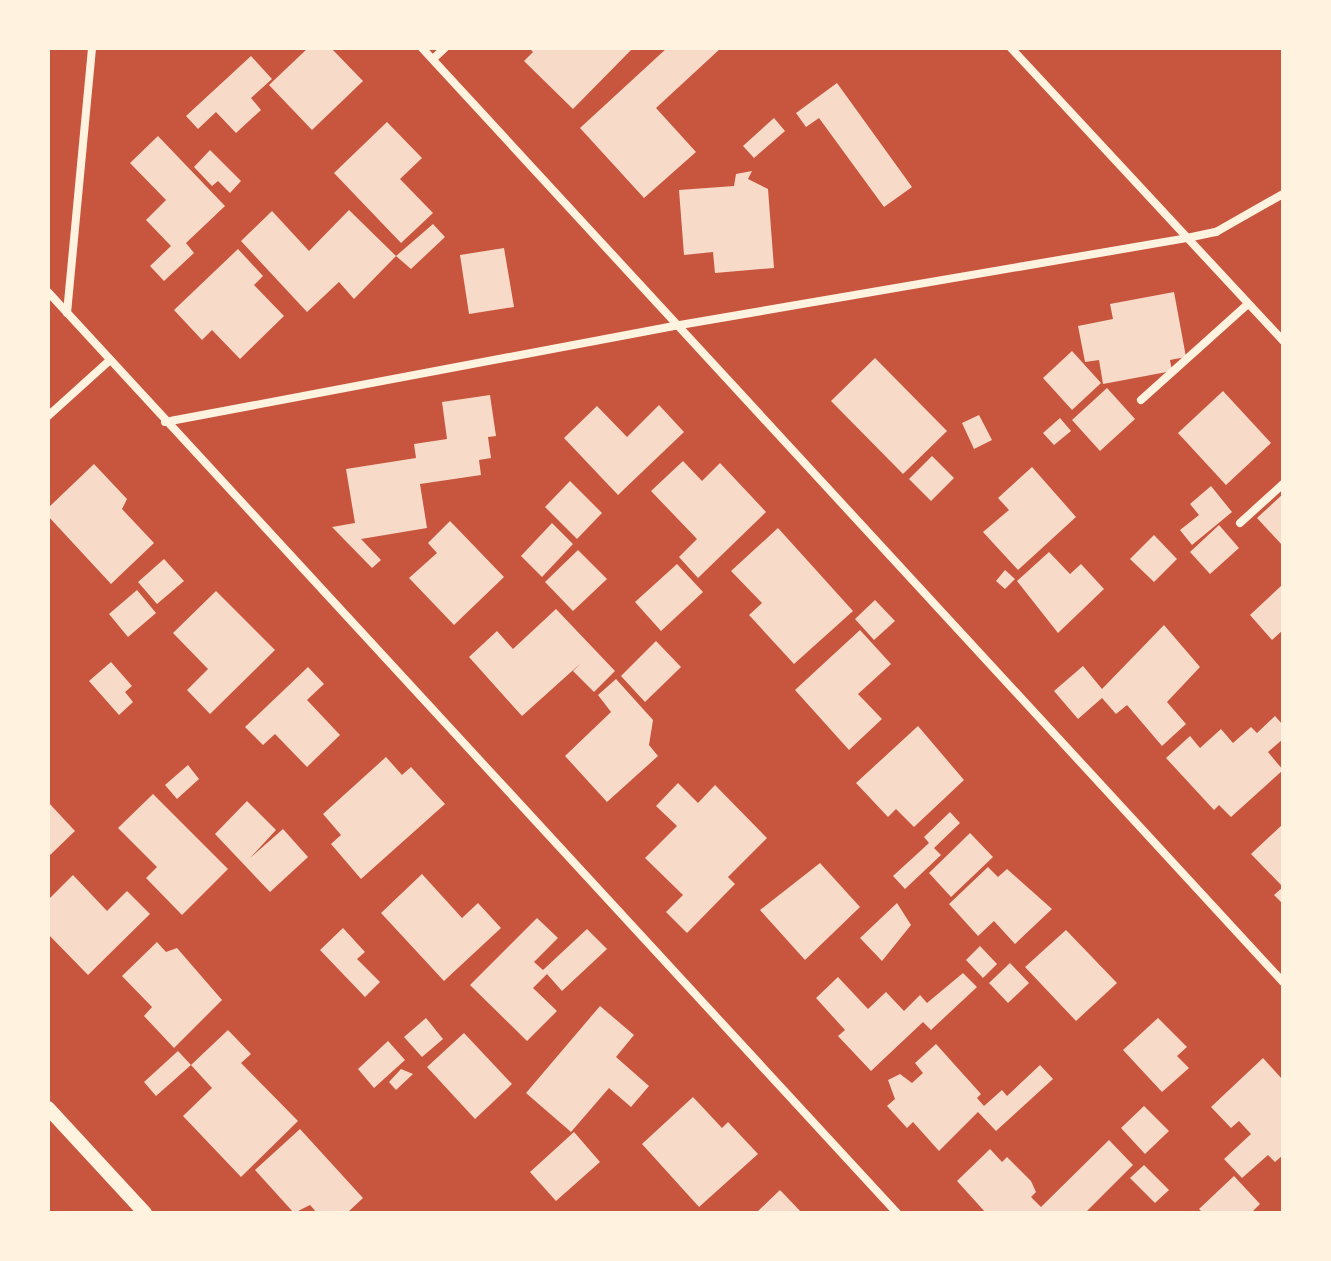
<!DOCTYPE html>
<html>
<head>
<meta charset="utf-8">
<style>
	body { margin:0 }
	#map { position:relative; width:1331px; height:1261px; overflow:hidden; background:#c8553d; font-family:Signika,sans-serif }
	div>[style] { position:absolute }
	[style*='--x'] { left:calc(var(--x)*1px); top:calc(var(--y)*1px); width:calc(var(--w)*1px); rotate:calc(var(--a)*1deg) }
	.building>* { inset:0; background:#f7dbc8 }
	.minor>* { height:8px; margin:-4px; padding:0 4px; transform-origin:4px; border-radius:4px; background:#fff3e0 }
	.tertiary>* { height:14px; margin:-7px; padding:0 7px; transform-origin:7px; border-radius:7px; background:#fff3e0 }
	span { translate:-50% -50%; white-space:nowrap; text-align:center; line-height:1.15; -webkit-text-stroke:7px #fff3e0; paint-order:stroke }
	.frame { position:absolute; inset:0; border:50px solid #fff3e0; pointer-events:none }
</style>
</head>
<body>
<div id="map">
	<div class="building">
		<i style="clip-path:polygon(308px 48px,331px 48px,363px 81px,312px 130px,269px 85px)"></i>
		<i style="clip-path:polygon(529px 48px,597px 49px,633px 48px,573px 109px,524px 61px,533px 52px)"></i>
		<i style="clip-path:polygon(667px 48px,721px 48px,656px 108px,696px 152px,644px 198px,580px 128px)"></i>
		<i style="clip-path:polygon(251px 56px,272px 79px,251px 98px,261px 110px,236px 133px,216px 112px,198px 129px,186px 116px)"></i>
		<i style="clip-path:polygon(837px 83px,912px 187px,884px 207px,819px 118px,806px 127px,796px 113px)"></i>
		<i style="clip-path:polygon(774px 118px,785px 131px,754px 158px,743px 146px)"></i>
		<i style="clip-path:polygon(387px 122px,422px 158px,400px 179px,433px 213px,401px 243px,334px 173px)"></i>
		<i style="clip-path:polygon(158px 136px,225px 206px,186px 243px,194px 253px,164px 281px,150px 266px,171px 246px,146px 220px,166px 200px,130px 163px)"></i>
		<i style="clip-path:polygon(210px 150px,241px 181px,230px 193px,218px 181px,212px 186px,194px 167px)"></i>
		<i style="clip-path:polygon(752px 171px,748px 179px,768px 189px,774px 268px,715px 273px,713px 252px,684px 255px,679px 190px,734px 186px,736px 174px)"></i>
		<i style="clip-path:polygon(349px 210px,396px 256px,354px 299px,339px 282px,307px 312px,241px 241px,272px 211px,309px 251px)"></i>
		<i style="clip-path:polygon(433px 224px,445px 237px,411px 269px,396px 256px)"></i>
		<i style="clip-path:polygon(504px 248px,514px 307px,469px 314px,460px 255px)"></i>
		<i style="clip-path:polygon(238px 249px,263px 276px,254px 285px,284px 316px,240px 359px,212px 330px,202px 340px,174px 310px)"></i>
		<i style="clip-path:polygon(1174px 292px,1186px 357px,1170px 360px,1172px 371px,1103px 384px,1099px 360px,1085px 362px,1078px 326px,1113px 319px,1110px 304px)"></i>
		<i style="clip-path:polygon(1072px 351px,1101px 383px,1072px 410px,1043px 378px)"></i>
		<i style="clip-path:polygon(875px 358px,947px 431px,903px 474px,831px 401px)"></i>
		<i style="clip-path:polygon(1107px 388px,1135px 419px,1100px 451px,1072px 420px)"></i>
		<i style="clip-path:polygon(1223px 391px,1271px 443px,1226px 485px,1178px 433px)"></i>
		<i style="clip-path:polygon(490px 395px,496px 436px,488px 437px,491px 458px,479px 460px,481px 475px,420px 484px,427px 528px,361px 539px,381px 560px,372px 568px,332px 527px,355px 523px,346px 469px,416px 458px,414px 444px,447px 439px,442px 402px)"></i>
		<i style="clip-path:polygon(659px 405px,684px 432px,618px 495px,564px 438px,597px 406px,627px 437px)"></i>
		<i style="clip-path:polygon(979px 415px,992px 440px,974px 449px,962px 423px)"></i>
		<i style="clip-path:polygon(1060px 418px,1071px 431px,1054px 445px,1043px 433px)"></i>
		<i style="clip-path:polygon(932px 456px,954px 478px,931px 501px,909px 479px)"></i>
		<i style="clip-path:polygon(683px 461px,702px 481px,720px 463px,766px 512px,698px 578px,679px 557px,697px 539px,651px 491px)"></i>
		<i style="clip-path:polygon(94px 464px,127px 499px,122px 509px,154px 543px,111px 584px,48px 516px,48px 508px)"></i>
		<i style="clip-path:polygon(1032px 467px,1076px 517px,1018px 570px,983px 532px,1009px 510px,998px 498px)"></i>
		<i style="clip-path:polygon(570px 481px,602px 513px,577px 539px,545px 507px)"></i>
		<i style="clip-path:polygon(1211px 486px,1232px 512px,1192px 545px,1180px 530px,1199px 515px,1190px 504px)"></i>
		<i style="clip-path:polygon(1283px 494px,1283px 546px,1257px 518px)"></i>
		<i style="clip-path:polygon(450px 521px,504px 577px,454px 625px,409px 578px,437px 553px,428px 543px)"></i>
		<i style="clip-path:polygon(552px 523px,573px 544px,542px 577px,521px 556px)"></i>
		<i style="clip-path:polygon(1219px 525px,1239px 548px,1210px 574px,1190px 552px)"></i>
		<i style="clip-path:polygon(778px 528px,853px 611px,794px 664px,749px 615px,762px 603px,731px 571px)"></i>
		<i style="clip-path:polygon(1154px 535px,1177px 559px,1154px 582px,1130px 559px)"></i>
		<i style="clip-path:polygon(578px 550px,607px 579px,573px 611px,545px 582px)"></i>
		<i style="clip-path:polygon(1049px 552px,1070px 574px,1081px 564px,1104px 589px,1058px 633px,1017px 581px)"></i>
		<i style="clip-path:polygon(164px 559px,184px 581px,157px 604px,138px 582px)"></i>
		<i style="clip-path:polygon(677px 564px,703px 592px,661px 631px,635px 602px)"></i>
		<i style="clip-path:polygon(1005px 570px,1015px 579px,1005px 589px,996px 581px)"></i>
		<i style="clip-path:polygon(1281px 586px,1283px 630px,1272px 640px,1250px 615px)"></i>
		<i style="clip-path:polygon(137px 590px,156px 613px,128px 637px,109px 614px)"></i>
		<i style="clip-path:polygon(216px 591px,275px 650px,210px 714px,187px 690px,208px 669px,173px 633px)"></i>
		<i style="clip-path:polygon(875px 600px,895px 621px,874px 640px,855px 619px)"></i>
		<i style="clip-path:polygon(556px 609px,615px 671px,594px 692px,573px 671px,581px 663px,522px 716px,469px 657px,497px 631px,513px 649px)"></i>
		<i style="clip-path:polygon(1164px 625px,1200px 667px,1167px 702px,1186px 724px,1162px 746px,1127px 705px,1116px 714px,1102px 698px,1078px 719px,1054px 691px,1083px 666px,1102px 689px)"></i>
		<i style="clip-path:polygon(860px 630px,891px 664px,858px 694px,882px 719px,849px 750px,795px 690px)"></i>
		<i style="clip-path:polygon(656px 641px,681px 667px,645px 702px,621px 676px)"></i>
		<i style="clip-path:polygon(111px 662px,132px 686px,125px 692px,133px 702px,119px 715px,89px 681px)"></i>
		<i style="clip-path:polygon(308px 667px,324px 684px,307px 700px,340px 735px,307px 767px,275px 734px,263px 745px,245px 727px)"></i>
		<i style="clip-path:polygon(616px 679px,653px 720px,649px 745px,658px 756px,607px 802px,565px 756px,611px 712px,598px 695px)"></i>
		<i style="clip-path:polygon(1275px 716px,1283px 725px,1283px 739px,1268px 752px,1283px 770px,1231px 817px,1219px 805px,1214px 810px,1166px 758px,1190px 736px,1200px 748px,1221px 729px,1233px 743px,1251px 727px,1257px 733px)"></i>
		<i style="clip-path:polygon(918px 726px,964px 780px,914px 827px,896px 809px,888px 817px,856px 783px)"></i>
		<i style="clip-path:polygon(386px 757px,402px 775px,411px 767px,445px 804px,361px 879px,331px 844px,341px 835px,323px 814px)"></i>
		<i style="clip-path:polygon(188px 765px,199px 779px,177px 799px,165px 785px)"></i>
		<i style="clip-path:polygon(678px 783px,698px 803px,715px 785px,767px 838px,728px 877px,735px 884px,687px 933px,666px 912px,683px 895px,645px 858px,677px 826px,656px 806px)"></i>
		<i style="clip-path:polygon(153px 794px,228px 869px,182px 915px,146px 878px,157px 867px,118px 828px)"></i>
		<i style="clip-path:polygon(247px 801px,276px 830px,250px 858px,283px 829px,308px 857px,270px 892px,215px 834px)"></i>
		<i style="clip-path:polygon(48px 802px,75px 831px,48px 857px)"></i>
		<i style="clip-path:polygon(950px 812px,960px 823px,934px 848px,941px 855px,905px 889px,893px 876px,929px 843px,924px 837px)"></i>
		<i style="clip-path:polygon(1283px 824px,1283px 904px,1274px 895px,1283px 887px,1251px 854px)"></i>
		<i style="clip-path:polygon(970px 833px,993px 857px,951px 897px,929px 873px)"></i>
		<i style="clip-path:polygon(820px 863px,860px 907px,805px 960px,760px 910px)"></i>
		<i style="clip-path:polygon(988px 867px,998px 877px,1007px 869px,1052px 909px,1015px 944px,994px 921px,978px 936px,949px 904px)"></i>
		<i style="clip-path:polygon(422px 874px,462px 918px,478px 903px,501px 928px,444px 981px,381px 913px)"></i>
		<i style="clip-path:polygon(73px 875px,107px 911px,127px 891px,150px 914px,88px 975px,48px 934px,48px 900px)"></i>
		<i style="clip-path:polygon(897px 903px,911px 925px,882px 961px,860px 938px)"></i>
		<i style="clip-path:polygon(537px 918px,558px 938px,534px 962px,543px 970px,587px 929px,607px 949px,562px 991px,547px 974px,533px 988px,557px 1011px,527px 1041px,470px 985px)"></i>
		<i style="clip-path:polygon(343px 928px,365px 952px,357px 959px,380px 982px,365px 997px,320px 950px)"></i>
		<i style="clip-path:polygon(1066px 930px,1117px 983px,1076px 1021px,1025px 967px)"></i>
		<i style="clip-path:polygon(157px 942px,166px 952px,177px 948px,222px 1000px,174px 1048px,144px 1016px,152px 1007px,122px 976px)"></i>
		<i style="clip-path:polygon(980px 946px,997px 964px,983px 978px,966px 960px)"></i>
		<i style="clip-path:polygon(1010px 963px,1029px 983px,1008px 1003px,989px 983px)"></i>
		<i style="clip-path:polygon(963px 973px,977px 987px,931px 1030px,923px 1022px,871px 1071px,838px 1036px,845px 1030px,816px 998px,838px 977px,868px 1009px,886px 992px,904px 1011px,920px 995px,927px 1003px)"></i>
		<i style="clip-path:polygon(600px 1006px,634px 1035px,616px 1057px,649px 1086px,631px 1107px,609px 1088px,571px 1132px,526px 1093px)"></i>
		<i style="clip-path:polygon(426px 1018px,443px 1039px,422px 1057px,404px 1037px)"></i>
		<i style="clip-path:polygon(1158px 1018px,1187px 1047px,1177px 1056px,1189px 1068px,1162px 1092px,1123px 1050px)"></i>
		<i style="clip-path:polygon(228px 1030px,251px 1054px,241px 1063px,298px 1121px,241px 1177px,183px 1116px,212px 1088px,191px 1065px)"></i>
		<i style="clip-path:polygon(464px 1033px,512px 1084px,475px 1119px,427px 1067px)"></i>
		<i style="clip-path:polygon(388px 1041px,405px 1060px,374px 1088px,358px 1069px)"></i>
		<i style="clip-path:polygon(936px 1044px,981px 1094px,977px 1098px,984px 1106px,1002px 1090px,1007px 1096px,1040px 1065px,1053px 1079px,996px 1131px,978px 1112px,939px 1151px,913px 1122px,907px 1128px,887px 1106px,895px 1099px,888px 1080px,900px 1074px,912px 1083px,923px 1073px,915px 1063px)"></i>
		<i style="clip-path:polygon(178px 1051px,191px 1065px,156px 1096px,144px 1082px)"></i>
		<i style="clip-path:polygon(1263px 1058px,1283px 1080px,1283px 1155px,1275px 1162px,1268px 1155px,1242px 1178px,1224px 1159px,1251px 1134px,1239px 1121px,1231px 1128px,1211px 1107px)"></i>
		<i style="clip-path:polygon(401px 1069px,413px 1074px,396px 1090px,389px 1082px)"></i>
		<i style="clip-path:polygon(693px 1097px,722px 1128px,728px 1122px,758px 1154px,699px 1207px,642px 1144px)"></i>
		<i style="clip-path:polygon(1144px 1106px,1169px 1131px,1145px 1154px,1121px 1128px)"></i>
		<i style="clip-path:polygon(300px 1129px,363px 1198px,347px 1213px,317px 1213px,310px 1205px,294px 1213px,255px 1170px)"></i>
		<i style="clip-path:polygon(574px 1132px,600px 1162px,556px 1201px,530px 1172px)"></i>
		<i style="clip-path:polygon(1109px 1140px,1133px 1165px,1085px 1213px,986px 1213px,957px 1181px,990px 1149px,1002px 1162px,1007px 1157px,1031px 1181px,1036px 1192px,1031px 1197px,1041px 1207px)"></i>
		<i style="clip-path:polygon(1144px 1165px,1169px 1190px,1155px 1203px,1130px 1178px)"></i>
		<i style="clip-path:polygon(1234px 1176px,1260px 1204px,1251px 1213px,1203px 1213px,1199px 1209px)"></i>
		<i style="clip-path:polygon(780px 1190px,802px 1213px,756px 1213px)"></i>
	</div>
	<div class="minor">
		<i style="--x:422;--y:48;--w:1270;--a:47.33"></i>
		<i style="--x:1011;--y:48;--w:400;--a:47.1"></i>
		<i style="--x:433;--y:59;--w:16;--a:-43"></i>
		<i style="--x:48;--y:292;--w:1253;--a:47.33"></i>
		<i style="--x:67;--y:313;--w:266;--a:-84.6"></i>
		<i style="--x:1141;--y:400;--w:144;--a:-41.9"></i>
		<i style="--x:48;--y:416;--w:84;--a:-42.1"></i>
		<i style="--x:165;--y:422;--w:518;--a:-10.68"></i>
		<i style="--x:674;--y:326;--w:520;--a:-9.73"></i>
		<i style="--x:1187;--y:238;--w:30;--a:-12"></i>
		<i style="--x:1216;--y:232;--w:77;--a:-29.6"></i>
		<i style="--x:1240;--y:523;--w:58;--a:-42.2"></i>
	</div>
	<div class="tertiary">
		<i style="--x:48;--y:1108;--w:143;--a:47.3"></i>
	</div>
	<div class="frame"></div>
</div>
</body>
</html>
